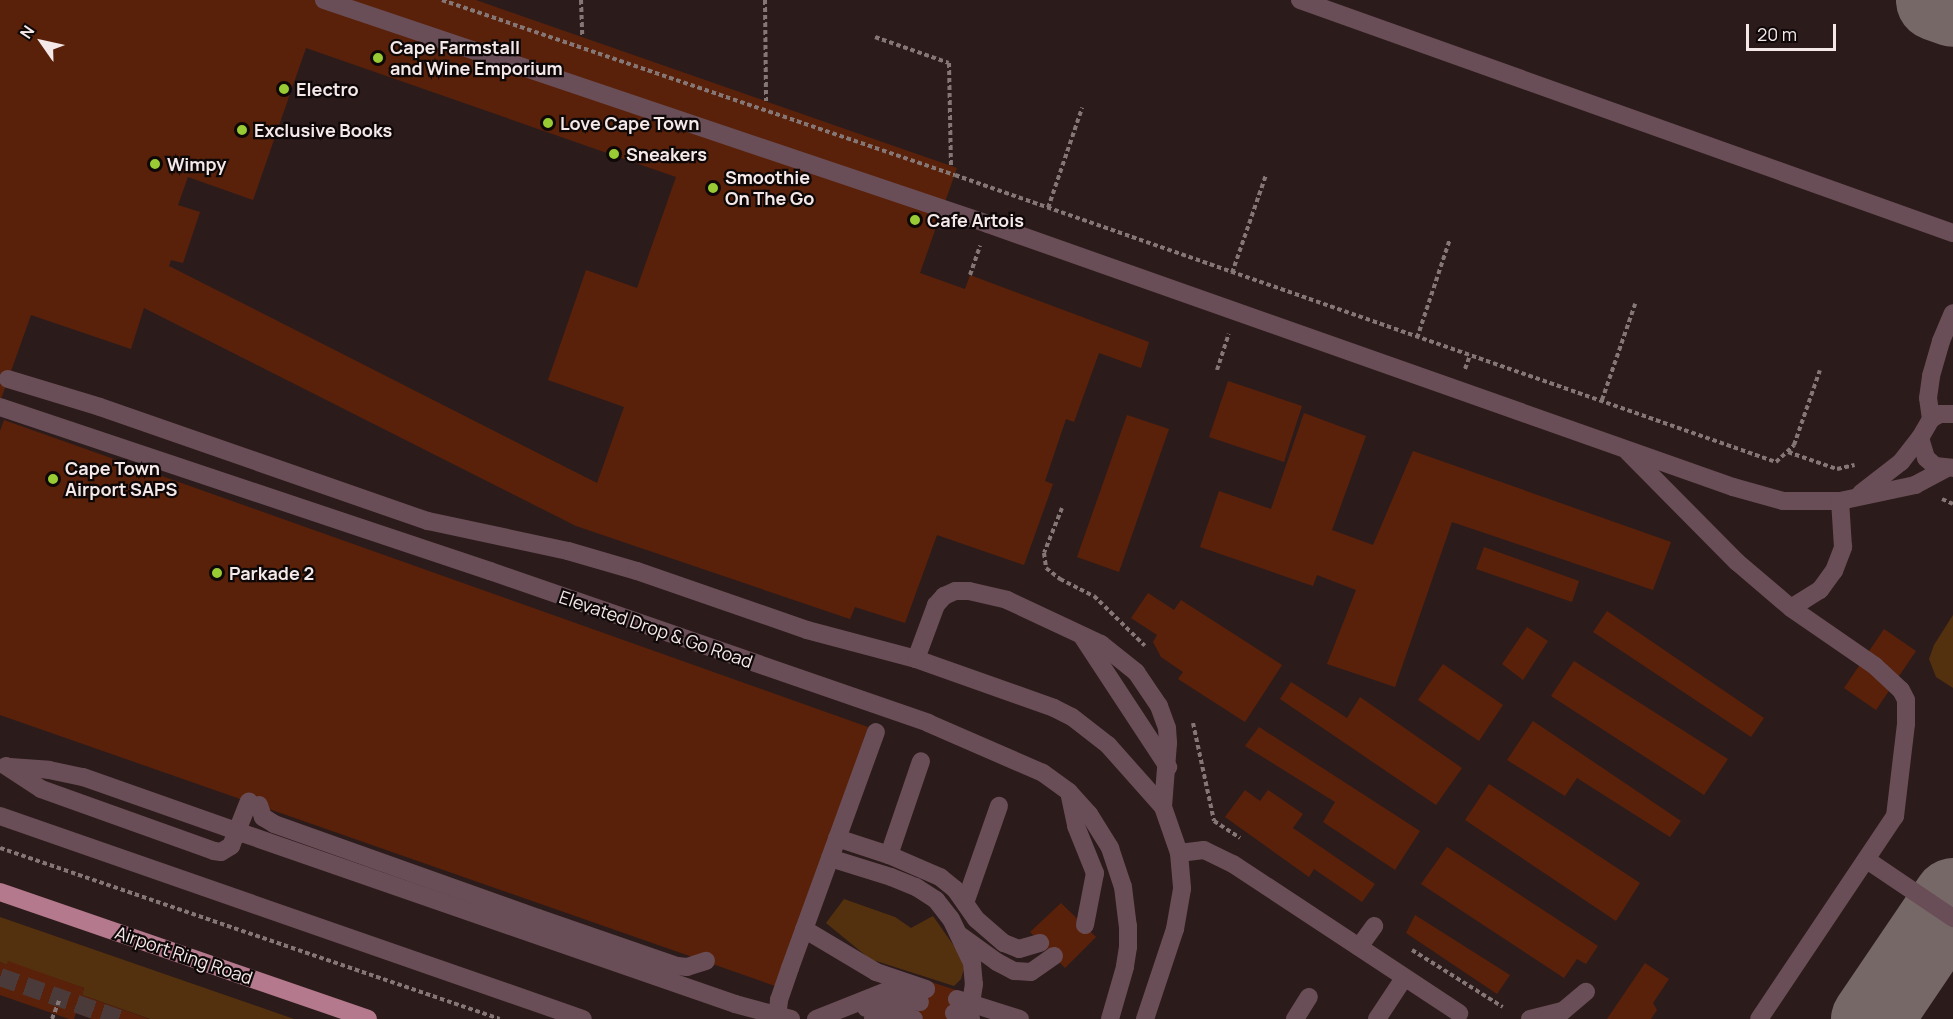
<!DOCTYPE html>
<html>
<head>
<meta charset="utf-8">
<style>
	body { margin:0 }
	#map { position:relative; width:1953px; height:1019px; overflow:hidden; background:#2c1b1b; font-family:Manrope,sans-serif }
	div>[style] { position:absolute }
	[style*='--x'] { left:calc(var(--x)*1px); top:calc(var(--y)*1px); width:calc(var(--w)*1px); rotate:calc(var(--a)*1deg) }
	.green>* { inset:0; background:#54310e }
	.taxiway>* { height:81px; margin:-40.5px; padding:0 40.5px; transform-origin:40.5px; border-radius:40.5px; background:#776868 }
	.building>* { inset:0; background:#5a210a }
	.pedestrian-tunnel>* { height:18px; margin-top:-9px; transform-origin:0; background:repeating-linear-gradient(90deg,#4a3a3a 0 18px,transparent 0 27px) }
	.path>* { height:4px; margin-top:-2px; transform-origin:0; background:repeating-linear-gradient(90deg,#867777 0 4.5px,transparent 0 7.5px) }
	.service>* { height:18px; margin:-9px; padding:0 9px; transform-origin:9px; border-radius:9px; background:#6a4e57 }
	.minor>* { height:18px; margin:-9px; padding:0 9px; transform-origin:9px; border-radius:9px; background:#6a4e57 }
	.primary>* { height:18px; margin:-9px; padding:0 9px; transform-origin:9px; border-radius:9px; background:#b4798d }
	.service-bridge>* { height:18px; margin:-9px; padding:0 9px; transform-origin:9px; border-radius:9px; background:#6a4e57 }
	.dots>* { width:16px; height:16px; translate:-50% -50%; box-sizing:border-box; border:3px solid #0f0808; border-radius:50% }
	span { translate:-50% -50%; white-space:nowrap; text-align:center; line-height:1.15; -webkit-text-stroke:4.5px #0f0808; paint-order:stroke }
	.poi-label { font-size:18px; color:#f4e8e8; font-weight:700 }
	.left { translate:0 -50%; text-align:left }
	.street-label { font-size:18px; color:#f4e8e8 }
	.north { position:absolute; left:12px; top:12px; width:60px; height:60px; -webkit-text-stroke:4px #0f0808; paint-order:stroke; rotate:304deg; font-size:16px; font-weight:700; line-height:24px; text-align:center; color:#f4e8e8 }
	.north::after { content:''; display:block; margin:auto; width:21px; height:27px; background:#f4e8e8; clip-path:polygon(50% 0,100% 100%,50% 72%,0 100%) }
	.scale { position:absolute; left:1746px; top:24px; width:90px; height:27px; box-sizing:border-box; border:3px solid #f4e8e8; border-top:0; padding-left:8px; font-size:18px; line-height:21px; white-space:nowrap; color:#f4e8e8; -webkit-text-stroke:4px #0f0808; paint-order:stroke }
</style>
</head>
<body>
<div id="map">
	<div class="green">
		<i style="clip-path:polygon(1953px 615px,1953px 688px,1936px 677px,1929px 659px,1934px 645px)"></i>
		<i style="clip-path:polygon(844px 899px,895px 917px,911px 928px,933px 916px,961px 956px,964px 969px,961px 979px,954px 986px,870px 959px,826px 923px)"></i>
		<i style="clip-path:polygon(0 917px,294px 1019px,150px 1019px,82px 995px,84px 988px,8px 962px,7px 965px,0 962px)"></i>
	</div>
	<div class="taxiway">
		<i style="--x:1936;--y:0;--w:18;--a:19"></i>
		<i style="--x:1871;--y:1019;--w:146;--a:-55.9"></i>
	</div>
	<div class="building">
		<i style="clip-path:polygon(evenodd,0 0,476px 0,957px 168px,920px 273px,965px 289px,970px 275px,1149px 342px,1141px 368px,1099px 353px,1074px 422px,1066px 419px,1045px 481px,1053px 484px,1024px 565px,937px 535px,905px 623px,855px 607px,850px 619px,576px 526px,144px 308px,131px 349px,31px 315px,0 402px,0 0,306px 48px,676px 177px,637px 288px,586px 270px,548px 380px,624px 407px,597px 483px,169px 266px,171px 260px,183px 263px,200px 212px,178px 205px,188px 177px,253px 200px,306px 48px)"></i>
		<i style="clip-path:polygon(1228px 381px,1302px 406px,1284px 462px,1209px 437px)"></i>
		<i style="clip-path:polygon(1304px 413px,1366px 436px,1332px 530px,1373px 545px,1413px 451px,1671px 542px,1653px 590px,1452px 522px,1395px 687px,1327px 664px,1356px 590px,1317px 575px,1313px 586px,1200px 547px,1219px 491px,1271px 509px)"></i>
		<i style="clip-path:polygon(1127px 415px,1169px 429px,1119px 572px,1077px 557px)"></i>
		<i style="clip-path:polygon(4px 420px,868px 727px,778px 987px,0 715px,0 431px)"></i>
		<i style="clip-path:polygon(1484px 547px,1579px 581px,1572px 602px,1476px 569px)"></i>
		<i style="clip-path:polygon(1148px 593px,1174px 610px,1181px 600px,1282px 665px,1245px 722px,1178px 679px,1183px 672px,1161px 657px,1153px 642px,1157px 635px,1131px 618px)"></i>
		<i style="clip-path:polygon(1607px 611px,1764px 718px,1751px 737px,1593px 632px)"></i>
		<i style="clip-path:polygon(1527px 627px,1548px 641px,1523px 680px,1502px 664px)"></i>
		<i style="clip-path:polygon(1884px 629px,1916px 651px,1876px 710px,1844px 688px)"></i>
		<i style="clip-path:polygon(1574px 661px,1728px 759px,1704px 795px,1551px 696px)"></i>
		<i style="clip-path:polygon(1443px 664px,1503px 705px,1479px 741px,1418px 700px)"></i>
		<i style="clip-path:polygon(1291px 682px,1347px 718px,1360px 697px,1462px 768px,1436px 805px,1280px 699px)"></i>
		<i style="clip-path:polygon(1533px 721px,1681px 821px,1670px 837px,1577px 778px,1565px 796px,1507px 760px)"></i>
		<i style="clip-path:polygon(1259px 727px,1420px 831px,1395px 870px,1323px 822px,1335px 802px,1245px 746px)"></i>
		<i style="clip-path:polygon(1489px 784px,1640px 883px,1616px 921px,1465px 820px)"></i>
		<i style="clip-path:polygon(1245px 790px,1260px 801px,1268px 790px,1303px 814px,1293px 828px,1375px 884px,1362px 902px,1314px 869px,1309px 877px,1225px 817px)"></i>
		<i style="clip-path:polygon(1447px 847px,1598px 946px,1586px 964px,1577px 959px,1564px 978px,1421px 884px)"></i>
		<i style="clip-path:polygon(1061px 903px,1096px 937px,1065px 968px,1030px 932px)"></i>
		<i style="clip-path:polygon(1415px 915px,1510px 975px,1497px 994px,1406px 933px)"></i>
		<i style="clip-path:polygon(8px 961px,84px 988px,82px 995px,149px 1019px,92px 1019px,76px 1013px,74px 1019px,69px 1019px,0 995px,0 962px,7px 965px)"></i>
		<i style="clip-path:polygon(1645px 963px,1669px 979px,1653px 1003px,1657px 1010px,1651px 1019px,1607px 1019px)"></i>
		<i style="clip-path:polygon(931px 982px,959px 991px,952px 1019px,914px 1019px)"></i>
	</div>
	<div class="pedestrian-tunnel">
		<i style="--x:0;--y:977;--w:127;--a:19.3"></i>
	</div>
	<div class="path">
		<i style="--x:442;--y:0;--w:542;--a:18.84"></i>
		<i style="--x:955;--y:175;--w:870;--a:19.27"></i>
		<i style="--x:1776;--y:462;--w:25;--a:-43"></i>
		<i style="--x:1794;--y:445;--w:79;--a:-70.9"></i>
		<i style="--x:581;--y:0;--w:37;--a:88"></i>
		<i style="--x:765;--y:0;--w:101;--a:89.4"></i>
		<i style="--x:875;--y:37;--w:78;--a:19.4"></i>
		<i style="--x:949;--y:63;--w:103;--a:88.9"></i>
		<i style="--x:1048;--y:208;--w:106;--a:-71.2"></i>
		<i style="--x:1232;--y:273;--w:104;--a:-70.9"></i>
		<i style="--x:970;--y:275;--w:31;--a:-71"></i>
		<i style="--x:1417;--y:338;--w:104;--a:-71.6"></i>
		<i style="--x:1465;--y:369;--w:15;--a:-70"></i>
		<i style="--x:1217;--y:370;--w:38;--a:-72"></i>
		<i style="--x:1602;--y:400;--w:102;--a:-71"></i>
		<i style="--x:1788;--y:452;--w:52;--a:19.1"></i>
		<i style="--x:1837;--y:469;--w:18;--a:-13"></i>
		<i style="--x:1942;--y:499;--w:12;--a:24"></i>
		<i style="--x:1062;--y:508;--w:48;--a:111.8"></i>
		<i style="--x:1044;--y:553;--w:15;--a:82"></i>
		<i style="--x:1046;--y:568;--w:18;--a:38"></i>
		<i style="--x:1060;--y:579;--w:38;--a:27"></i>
		<i style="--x:1094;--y:596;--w:71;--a:44.4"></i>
		<i style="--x:1193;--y:723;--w:100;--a:77.9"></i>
		<i style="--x:1214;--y:821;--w:31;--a:33"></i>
		<i style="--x:0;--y:848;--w:528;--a:18.88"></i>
		<i style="--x:1412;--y:950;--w:107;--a:32.1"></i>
		<i style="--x:52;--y:1019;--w:22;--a:-69"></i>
	</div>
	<div class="service">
		<i style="--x:324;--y:0;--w:701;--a:18.64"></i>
		<i style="--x:988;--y:224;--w:790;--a:19.44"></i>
		<i style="--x:1733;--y:487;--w:52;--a:15.6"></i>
		<i style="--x:1783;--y:501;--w:57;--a:0"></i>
		<i style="--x:1840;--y:501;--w:77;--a:-12"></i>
		<i style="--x:1915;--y:485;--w:34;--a:-28"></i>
		<i style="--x:1300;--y:0;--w:693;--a:19.64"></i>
		<i style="--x:8;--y:379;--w:96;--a:16.9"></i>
		<i style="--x:100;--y:407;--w:347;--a:19.2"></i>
		<i style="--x:428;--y:521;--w:143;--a:12.1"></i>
		<i style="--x:568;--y:551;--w:72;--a:16.2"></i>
		<i style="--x:637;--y:571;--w:180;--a:19.1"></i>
		<i style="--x:807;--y:630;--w:113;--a:14.9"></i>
		<i style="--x:916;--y:659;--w:146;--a:19.5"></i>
		<i style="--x:1054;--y:708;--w:20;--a:27"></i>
		<i style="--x:1072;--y:717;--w:46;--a:37.9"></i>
		<i style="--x:1108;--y:745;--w:83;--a:48.4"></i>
		<i style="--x:1163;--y:807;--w:49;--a:70.8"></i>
		<i style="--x:1179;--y:853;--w:36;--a:85"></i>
		<i style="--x:1182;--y:889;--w:41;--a:99.9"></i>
		<i style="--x:1175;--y:929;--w:95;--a:108.4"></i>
		<i style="--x:1953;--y:414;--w:13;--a:180"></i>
		<i style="--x:1940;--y:414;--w:10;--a:151"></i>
		<i style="--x:1931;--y:419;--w:22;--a:120"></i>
		<i style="--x:1920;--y:438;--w:21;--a:73"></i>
		<i style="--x:1926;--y:458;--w:12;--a:42"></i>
		<i style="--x:1935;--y:466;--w:18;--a:6"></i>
		<i style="--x:1931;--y:419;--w:21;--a:-98"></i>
		<i style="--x:1928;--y:398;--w:22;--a:-82"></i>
		<i style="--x:1931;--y:376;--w:36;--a:-74"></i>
		<i style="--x:1941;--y:341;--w:30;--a:-67"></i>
		<i style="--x:1628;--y:452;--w:155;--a:45.3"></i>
		<i style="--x:1737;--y:562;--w:71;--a:40.4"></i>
		<i style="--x:1791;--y:608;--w:102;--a:34.6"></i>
		<i style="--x:1875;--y:666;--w:35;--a:43"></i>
		<i style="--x:1901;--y:690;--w:11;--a:63"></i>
		<i style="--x:1906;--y:700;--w:24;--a:90"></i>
		<i style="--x:1906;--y:724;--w:93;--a:96.8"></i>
		<i style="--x:1895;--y:816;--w:244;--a:123.8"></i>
		<i style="--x:1861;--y:493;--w:51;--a:-37.8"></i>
		<i style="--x:1901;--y:462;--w:31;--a:-52"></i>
		<i style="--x:1791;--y:608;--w:34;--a:-32"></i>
		<i style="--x:1820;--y:590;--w:24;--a:-54"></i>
		<i style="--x:1834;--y:571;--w:26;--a:-69"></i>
		<i style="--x:1843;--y:547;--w:46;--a:-93.7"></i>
		<i style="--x:1082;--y:636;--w:157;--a:56.7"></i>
		<i style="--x:916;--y:659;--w:58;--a:-69.7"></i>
		<i style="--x:936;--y:605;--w:12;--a:-48"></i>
		<i style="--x:944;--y:596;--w:12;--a:-24"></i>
		<i style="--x:955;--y:591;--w:14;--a:0"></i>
		<i style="--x:969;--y:591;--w:39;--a:13"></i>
		<i style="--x:1007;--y:600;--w:104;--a:25.1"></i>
		<i style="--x:1101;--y:644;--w:45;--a:38.7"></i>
		<i style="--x:1136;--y:672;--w:41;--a:55.9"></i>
		<i style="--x:1159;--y:706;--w:23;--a:70"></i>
		<i style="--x:1167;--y:728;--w:15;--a:86"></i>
		<i style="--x:1168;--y:743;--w:64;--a:94.5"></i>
		<i style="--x:6;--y:766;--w:42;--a:33.3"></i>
		<i style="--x:41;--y:789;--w:184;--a:19.7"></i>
		<i style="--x:214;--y:851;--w:7;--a:8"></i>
		<i style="--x:221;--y:852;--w:12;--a:-31"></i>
		<i style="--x:231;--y:846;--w:48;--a:-68.2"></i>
		<i style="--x:10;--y:767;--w:39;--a:4"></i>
		<i style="--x:49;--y:770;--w:35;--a:12"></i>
		<i style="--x:1069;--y:792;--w:35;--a:78"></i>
		<i style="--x:1076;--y:826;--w:51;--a:68"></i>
		<i style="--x:1095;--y:873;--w:53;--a:100.9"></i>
		<i style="--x:259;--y:805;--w:13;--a:72"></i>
		<i style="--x:263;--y:817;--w:13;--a:32"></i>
		<i style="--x:274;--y:824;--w:280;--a:19.6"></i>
		<i style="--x:538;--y:918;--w:147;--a:19.1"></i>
		<i style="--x:677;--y:966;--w:10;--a:6"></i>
		<i style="--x:687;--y:967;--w:20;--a:-18"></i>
		<i style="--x:0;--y:816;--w:617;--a:19.2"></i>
		<i style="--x:245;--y:834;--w:519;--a:19.13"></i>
		<i style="--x:837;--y:838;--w:55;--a:18.1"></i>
		<i style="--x:889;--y:855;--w:56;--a:23.3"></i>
		<i style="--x:940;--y:877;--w:19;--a:39"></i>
		<i style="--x:955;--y:889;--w:37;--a:55"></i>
		<i style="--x:976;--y:919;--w:37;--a:41"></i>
		<i style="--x:1004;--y:943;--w:16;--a:22"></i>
		<i style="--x:1019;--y:949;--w:22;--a:-16"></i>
		<i style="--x:1179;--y:853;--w:25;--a:-7"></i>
		<i style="--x:1204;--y:850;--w:32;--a:26"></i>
		<i style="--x:1233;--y:864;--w:271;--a:33.4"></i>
		<i style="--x:889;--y:855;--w:99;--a:-71.2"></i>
		<i style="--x:830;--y:858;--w:64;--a:17.3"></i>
		<i style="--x:891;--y:877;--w:27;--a:22"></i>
		<i style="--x:916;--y:887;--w:24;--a:33"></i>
		<i style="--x:936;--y:900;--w:24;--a:52"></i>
		<i style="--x:951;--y:919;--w:49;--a:64.5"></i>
		<i style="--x:972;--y:963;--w:21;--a:85"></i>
		<i style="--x:974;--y:984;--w:19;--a:99"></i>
		<i style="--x:1867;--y:860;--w:104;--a:34"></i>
		<i style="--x:965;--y:903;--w:103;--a:-70.7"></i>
		<i style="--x:804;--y:929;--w:84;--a:30.8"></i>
		<i style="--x:876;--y:972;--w:53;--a:18.8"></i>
		<i style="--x:961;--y:936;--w:44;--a:35.8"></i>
		<i style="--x:997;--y:962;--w:19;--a:28"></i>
		<i style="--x:1014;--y:971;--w:17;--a:3"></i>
		<i style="--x:1031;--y:972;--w:28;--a:-35"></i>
		<i style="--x:1359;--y:947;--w:26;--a:-54"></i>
		<i style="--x:957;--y:999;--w:66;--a:17.6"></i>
		<i style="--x:866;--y:1008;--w:38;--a:-12"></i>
		<i style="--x:903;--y:1000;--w:17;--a:7"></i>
		<i style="--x:954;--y:1013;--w:18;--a:19"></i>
		<i style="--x:777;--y:1019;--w:19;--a:-84"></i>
		<i style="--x:779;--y:1000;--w:34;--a:-71"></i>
		<i style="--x:790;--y:968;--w:251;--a:-70"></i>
		<i style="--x:816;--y:1019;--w:98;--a:-21.6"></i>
		<i style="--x:873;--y:1019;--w:24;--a:-7"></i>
		<i style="--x:897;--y:1016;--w:17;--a:10"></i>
		<i style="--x:1295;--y:1019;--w:26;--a:-58"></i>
		<i style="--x:1377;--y:1019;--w:49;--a:-56.6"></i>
		<i style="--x:1530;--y:1019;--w:34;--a:-14"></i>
		<i style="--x:1563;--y:1011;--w:30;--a:-40"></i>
	</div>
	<div class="minor">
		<i style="--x:0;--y:407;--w:517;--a:18.51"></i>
		<i style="--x:490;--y:571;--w:464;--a:19.1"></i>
		<i style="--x:928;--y:723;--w:125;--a:23.5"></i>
		<i style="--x:1043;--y:773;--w:32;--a:36"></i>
		<i style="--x:1069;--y:792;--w:30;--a:48"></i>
		<i style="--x:1089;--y:814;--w:40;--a:58"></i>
		<i style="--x:1110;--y:848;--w:41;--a:71.6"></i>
		<i style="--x:1123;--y:887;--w:39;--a:83"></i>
		<i style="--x:1128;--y:926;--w:21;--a:90"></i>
		<i style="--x:1128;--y:947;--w:20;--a:99"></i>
		<i style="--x:1125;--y:967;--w:54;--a:106.1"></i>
	</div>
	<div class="primary">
		<i style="--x:0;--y:892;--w:389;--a:19"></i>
	</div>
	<div class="service-bridge">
		<i style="--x:83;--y:777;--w:172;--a:19.4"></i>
		<i style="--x:735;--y:1004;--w:58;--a:15"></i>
	</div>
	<div class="dots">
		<i style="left:378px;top:58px;background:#99cb35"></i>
		<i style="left:284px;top:89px;background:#99cb35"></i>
		<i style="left:548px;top:123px;background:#99cb35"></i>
		<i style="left:242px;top:130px;background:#99cb35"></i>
		<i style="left:614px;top:154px;background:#99cb35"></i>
		<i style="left:155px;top:164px;background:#99cb35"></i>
		<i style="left:713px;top:188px;background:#99cb35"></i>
		<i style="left:915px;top:220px;background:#99cb35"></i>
		<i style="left:53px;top:479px;background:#99cb35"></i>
		<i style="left:217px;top:573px;background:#99cb35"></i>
	</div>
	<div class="poi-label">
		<span class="left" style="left:390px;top:58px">Cape Farmstall<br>and Wine Emporium</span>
		<span class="left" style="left:296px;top:89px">Electro</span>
		<span class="left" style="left:560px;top:123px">Love Cape Town</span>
		<span class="left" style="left:254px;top:130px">Exclusive Books</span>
		<span class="left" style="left:626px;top:154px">Sneakers</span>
		<span class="left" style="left:167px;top:164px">Wimpy</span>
		<span class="left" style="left:725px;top:188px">Smoothie<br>On The Go</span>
		<span class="left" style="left:927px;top:220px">Cafe Artois</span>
		<span class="left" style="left:65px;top:479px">Cape Town<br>Airport SAPS</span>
		<span class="left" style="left:229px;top:573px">Parkade 2</span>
	</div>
	<div class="street-label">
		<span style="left:656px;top:629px;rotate:19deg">Elevated Drop &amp; Go Road</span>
		<span style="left:184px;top:955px;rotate:19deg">Airport Ring Road</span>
	</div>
	<div class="north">N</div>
	<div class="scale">20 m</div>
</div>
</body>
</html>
